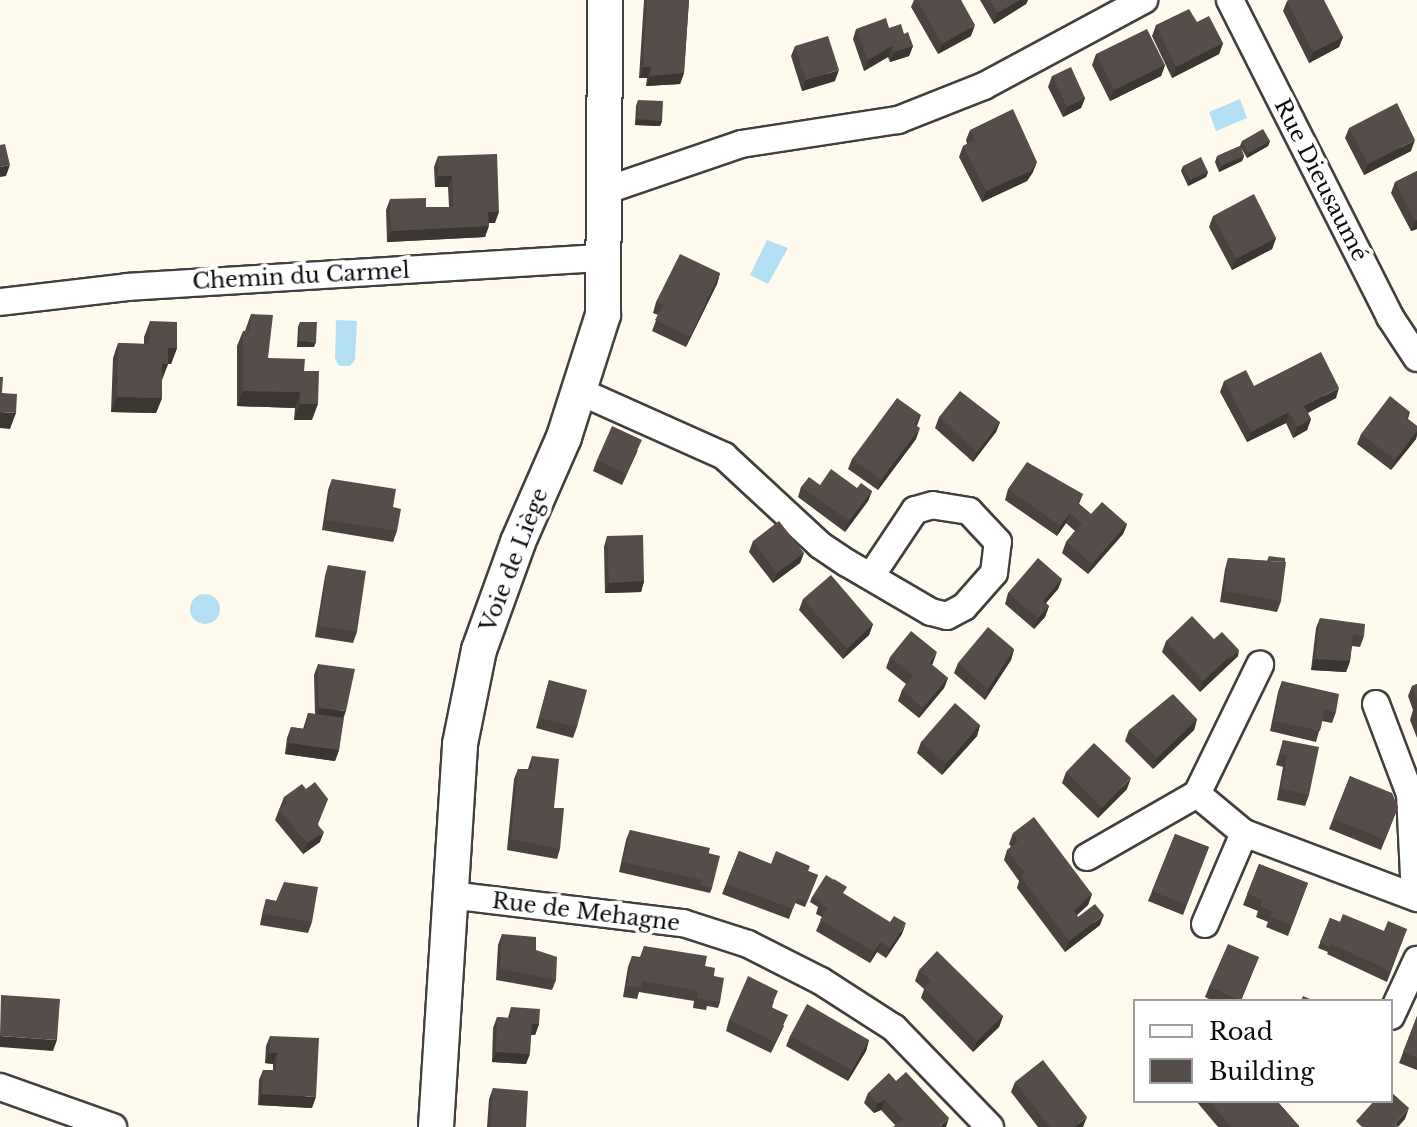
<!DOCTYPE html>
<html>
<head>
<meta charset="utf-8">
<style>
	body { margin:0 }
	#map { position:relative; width:1417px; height:1127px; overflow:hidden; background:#fefaed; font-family:"Libre Baskerville",serif }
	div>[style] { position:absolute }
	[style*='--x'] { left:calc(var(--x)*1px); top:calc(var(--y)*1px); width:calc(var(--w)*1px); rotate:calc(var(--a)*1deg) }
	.water>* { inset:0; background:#b3dff4 }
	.round { border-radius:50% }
	.roads { filter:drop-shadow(2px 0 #404040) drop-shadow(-2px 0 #404040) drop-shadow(0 2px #404040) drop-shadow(0 -2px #404040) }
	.minor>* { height:26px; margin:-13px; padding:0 13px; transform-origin:13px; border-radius:13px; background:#fff }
	.tertiary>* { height:34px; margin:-17px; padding:0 17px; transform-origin:17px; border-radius:17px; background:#fff }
	.wall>* { inset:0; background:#49423f }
	.shaded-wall>* { inset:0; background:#3c3633 }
	.building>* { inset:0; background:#554d49 }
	span { translate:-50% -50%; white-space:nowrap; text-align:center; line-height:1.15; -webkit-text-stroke:8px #fff; paint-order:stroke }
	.street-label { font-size:22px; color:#0d0d0d }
	.legend { position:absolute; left:1133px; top:999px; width:260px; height:104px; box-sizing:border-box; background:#fff; border:2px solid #9e9e9e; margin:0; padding:10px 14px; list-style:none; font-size:24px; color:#0d0d0d }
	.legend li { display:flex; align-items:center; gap:16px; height:40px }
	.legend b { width:40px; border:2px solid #9e9e9e }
</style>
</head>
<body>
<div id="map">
	<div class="water">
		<i style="clip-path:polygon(1240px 99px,1247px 118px,1216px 131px,1209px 112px)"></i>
		<i style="clip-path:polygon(767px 240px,788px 248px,768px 284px,750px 275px)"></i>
		<i style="clip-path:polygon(336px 320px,357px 321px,355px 360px,350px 366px,339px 366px,335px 358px)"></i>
		<i class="round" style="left:190px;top:594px;width:30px;height:30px"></i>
	</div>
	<div class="roads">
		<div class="minor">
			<i style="--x:1230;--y:0;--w:355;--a:63.2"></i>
			<i style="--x:1390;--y:317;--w:49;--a:56.6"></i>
			<i style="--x:607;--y:190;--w:142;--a:-18.9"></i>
			<i style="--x:741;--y:144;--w:159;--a:-8.7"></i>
			<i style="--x:898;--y:120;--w:92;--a:-21.6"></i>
			<i style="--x:984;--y:86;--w:182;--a:-28.3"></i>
			<i style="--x:0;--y:302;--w:128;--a:-6.7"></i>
			<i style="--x:127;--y:287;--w:477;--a:-3.5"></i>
			<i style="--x:581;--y:392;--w:157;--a:24.1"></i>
			<i style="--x:724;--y:456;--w:131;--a:42.8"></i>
			<i style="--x:820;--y:545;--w:32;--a:34"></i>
			<i style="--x:847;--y:563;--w:97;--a:30.3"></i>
			<i style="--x:931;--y:612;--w:16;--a:14"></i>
			<i style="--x:947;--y:616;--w:19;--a:-28"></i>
			<i style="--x:964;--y:607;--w:45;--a:-48.6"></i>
			<i style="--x:994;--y:573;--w:31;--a:-83"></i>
			<i style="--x:998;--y:542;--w:42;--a:-133.1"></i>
			<i style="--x:969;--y:511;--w:36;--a:-171"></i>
			<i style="--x:933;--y:505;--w:19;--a:164"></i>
			<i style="--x:915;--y:510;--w:79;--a:123.7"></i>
			<i style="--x:1376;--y:704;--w:96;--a:69.3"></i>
			<i style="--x:1410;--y:794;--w:103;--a:87.2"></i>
			<i style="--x:1197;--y:794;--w:61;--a:39.7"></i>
			<i style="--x:1244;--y:833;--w:185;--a:20.6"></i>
			<i style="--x:1087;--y:857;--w:127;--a:-29.8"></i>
			<i style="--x:1197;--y:794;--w:144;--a:-64"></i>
			<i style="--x:450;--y:895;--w:235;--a:6.9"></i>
			<i style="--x:683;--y:923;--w:68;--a:17.9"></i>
			<i style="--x:748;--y:944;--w:82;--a:26.9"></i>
			<i style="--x:821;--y:981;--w:87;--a:32.8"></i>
			<i style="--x:894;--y:1028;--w:138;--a:45.9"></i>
			<i style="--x:1205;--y:924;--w:99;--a:-66.8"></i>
			<i style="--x:1391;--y:1016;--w:62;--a:-65.1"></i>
			<i style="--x:0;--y:1087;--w:120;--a:19.5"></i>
		</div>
		<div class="tertiary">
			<i style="--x:436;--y:1127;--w:384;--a:-86.4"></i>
			<i style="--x:460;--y:744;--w:96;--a:-78.6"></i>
			<i style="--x:479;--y:650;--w:115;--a:-70.1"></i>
			<i style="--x:518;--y:542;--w:115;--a:-66.3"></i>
			<i style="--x:564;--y:437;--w:128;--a:-72.3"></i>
			<i style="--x:603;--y:315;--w:315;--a:-89.6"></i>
		</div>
	</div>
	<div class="wall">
		<i style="clip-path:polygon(644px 0,689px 0,684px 73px,680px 84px,646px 86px,647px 78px,639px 78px)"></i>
		<i style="clip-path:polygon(914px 0,961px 0,971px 36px,938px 54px,911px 7px)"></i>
		<i style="clip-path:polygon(980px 0,1028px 0,1026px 4px,994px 24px)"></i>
		<i style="clip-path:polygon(1287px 1px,1343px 37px,1339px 47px,1309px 63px,1283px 11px)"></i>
		<i style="clip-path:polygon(1197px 22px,1223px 43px,1219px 54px,1172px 78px,1152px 36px,1156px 25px)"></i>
		<i style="clip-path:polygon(889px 28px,904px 34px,913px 46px,909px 56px,890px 62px,888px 57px,864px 71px,853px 39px,856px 29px)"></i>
		<i style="clip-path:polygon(795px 46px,835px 81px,802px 91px,791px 56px)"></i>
		<i style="clip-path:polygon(1096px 54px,1165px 65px,1161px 76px,1110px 101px,1092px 65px)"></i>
		<i style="clip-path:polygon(1052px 76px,1085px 98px,1081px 108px,1063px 117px,1048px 87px)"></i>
		<i style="clip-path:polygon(638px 100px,662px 121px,660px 126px,635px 125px,636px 106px)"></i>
		<i style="clip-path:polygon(1349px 128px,1411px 151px,1364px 175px,1345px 138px)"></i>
		<i style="clip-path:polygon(970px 130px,1033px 172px,1027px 181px,982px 202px,959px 157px,963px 146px,967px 144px,966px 140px)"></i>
		<i style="clip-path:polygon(1242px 141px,1270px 141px,1268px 146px,1247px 158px,1241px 148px,1244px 156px,1242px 161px,1219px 172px,1215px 162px,1217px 156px,1240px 146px)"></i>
		<i style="clip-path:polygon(438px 156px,495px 223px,489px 223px,485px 237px,387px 242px,386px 210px,390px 199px,426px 207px,449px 207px,448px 187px,435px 187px,434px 167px)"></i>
		<i style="clip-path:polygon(1183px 166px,1208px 172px,1206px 177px,1188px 186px,1181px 171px)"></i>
		<i style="clip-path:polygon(1417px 171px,1417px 229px,1411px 231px,1391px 193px,1395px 182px)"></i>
		<i style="clip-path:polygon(1213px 216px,1276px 238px,1272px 249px,1232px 270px,1209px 227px)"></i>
		<i style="clip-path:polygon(720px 273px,717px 284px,686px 347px,652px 331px,658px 315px,653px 313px,656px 302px)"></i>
		<i style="clip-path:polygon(251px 314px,268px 358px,304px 371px,312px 420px,294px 420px,295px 408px,237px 406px,237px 346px,243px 331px,245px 331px)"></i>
		<i style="clip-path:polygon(150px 321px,177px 348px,171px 364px,168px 364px,162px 379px,162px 398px,156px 413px,111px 412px,113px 358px,118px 343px,144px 344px,144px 337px)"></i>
		<i style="clip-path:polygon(300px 322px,314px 347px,297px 347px,298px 327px)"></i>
		<i style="clip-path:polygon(1224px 381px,1254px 386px,1336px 398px,1308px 413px,1311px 419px,1307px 430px,1293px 438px,1286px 423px,1247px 442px,1220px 392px)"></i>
		<i style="clip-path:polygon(1410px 412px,1408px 419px,1417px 426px,1417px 435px,1416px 439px,1391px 470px,1357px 444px,1361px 434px)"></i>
		<i style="clip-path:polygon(921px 415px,917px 426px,916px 439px,878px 490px,848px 469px,852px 459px)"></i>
		<i style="clip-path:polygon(939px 417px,1000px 422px,996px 432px,973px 462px,935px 428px)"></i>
		<i style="clip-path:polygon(638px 450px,622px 485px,593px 471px,597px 460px)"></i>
		<i style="clip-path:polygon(332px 479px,393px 507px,397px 531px,393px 542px,322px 530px,328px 490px)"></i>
		<i style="clip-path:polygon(820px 485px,872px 491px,868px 501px,845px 532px,798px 497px,801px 487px)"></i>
		<i style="clip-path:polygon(1008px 489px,1083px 494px,1079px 504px,1091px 514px,1127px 524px,1123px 534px,1088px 574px,1062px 553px,1066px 542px,1075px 531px,1066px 523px,1057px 536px,1005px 500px)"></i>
		<i style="clip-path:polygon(607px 536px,644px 581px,641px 592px,605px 593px,604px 547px)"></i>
		<i style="clip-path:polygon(753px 541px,804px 553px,800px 563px,773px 583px,749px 552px)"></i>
		<i style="clip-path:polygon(1269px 556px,1281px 601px,1277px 612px,1220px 602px,1225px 569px,1228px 558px,1267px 561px)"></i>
		<i style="clip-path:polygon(328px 565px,357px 632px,353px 643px,315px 637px,325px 576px)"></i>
		<i style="clip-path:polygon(1062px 579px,1058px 589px,1046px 603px,1049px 606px,1045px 617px,1034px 629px,1005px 604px,1008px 593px)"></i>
		<i style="clip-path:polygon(803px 599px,873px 624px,869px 635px,843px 659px,799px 610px)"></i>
		<i style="clip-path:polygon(1320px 618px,1364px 636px,1360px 647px,1352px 646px,1350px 661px,1346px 672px,1311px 670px,1316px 628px)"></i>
		<i style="clip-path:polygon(1214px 639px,1238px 656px,1200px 692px,1162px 652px,1166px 641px)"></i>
		<i style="clip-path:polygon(1014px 649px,1011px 660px,985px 700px,954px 673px,958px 663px)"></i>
		<i style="clip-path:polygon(890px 657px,933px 663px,932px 665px,948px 678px,944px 688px,919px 718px,898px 701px,902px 690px,906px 684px,886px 668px)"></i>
		<i style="clip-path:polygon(318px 664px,343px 718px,339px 750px,335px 761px,285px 754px,287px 738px,291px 727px,303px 729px,308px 713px,315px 714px,314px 675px)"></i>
		<i style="clip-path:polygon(549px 680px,577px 727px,573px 738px,536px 728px)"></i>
		<i style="clip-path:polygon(1282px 681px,1336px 712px,1332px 723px,1322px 721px,1316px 742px,1270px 731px,1278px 692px)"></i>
		<i style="clip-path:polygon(1417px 684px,1417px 738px,1410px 720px,1413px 710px,1408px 696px,1412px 686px)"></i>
		<i style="clip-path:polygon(1197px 719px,1194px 730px,1153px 769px,1125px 741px,1129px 730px)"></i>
		<i style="clip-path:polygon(980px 725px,977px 736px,942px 775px,917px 753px,921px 742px)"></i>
		<i style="clip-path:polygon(1283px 740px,1309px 795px,1305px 806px,1277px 800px,1283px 767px,1276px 765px)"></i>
		<i style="clip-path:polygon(532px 756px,560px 849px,557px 859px,507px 850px,514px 779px,518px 769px,528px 769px)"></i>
		<i style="clip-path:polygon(1066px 772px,1127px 789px,1098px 818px,1062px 783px)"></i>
		<i style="clip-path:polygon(1350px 776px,1398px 807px,1381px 850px,1329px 829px)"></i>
		<i style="clip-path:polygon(306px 789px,328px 799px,318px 824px,320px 842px,303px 854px,275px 820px,284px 797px)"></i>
		<i style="clip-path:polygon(630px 830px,708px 853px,712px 888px,710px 893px,619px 872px,626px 840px)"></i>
		<i style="clip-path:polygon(1013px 833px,1092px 894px,1088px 905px,1077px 915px,1078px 917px,1100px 925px,1065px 952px,1017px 888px,1019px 881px,1004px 860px,1007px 850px,1011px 847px,1009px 844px)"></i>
		<i style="clip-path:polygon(1175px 834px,1209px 847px,1183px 915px,1148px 901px)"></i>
		<i style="clip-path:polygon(739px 851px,771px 864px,808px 871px,818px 875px,805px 907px,795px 903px,789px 919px,722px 894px)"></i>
		<i style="clip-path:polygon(1259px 864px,1308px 883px,1288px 936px,1266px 927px,1268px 922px,1256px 917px,1258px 911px,1243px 905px)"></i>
		<i style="clip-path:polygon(844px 894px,902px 934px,886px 958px,877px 952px,870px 963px,816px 931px,822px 917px,816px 914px,818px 907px,810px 902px,812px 897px)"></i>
		<i style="clip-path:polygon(266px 899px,276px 901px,312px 922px,308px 933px,260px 925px,263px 910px)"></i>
		<i style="clip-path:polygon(1330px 918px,1340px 922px,1384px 931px,1407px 929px,1387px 982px,1327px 954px,1328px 952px,1318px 948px)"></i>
		<i style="clip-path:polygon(502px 934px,536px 950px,556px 980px,552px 990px,496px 980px,498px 945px)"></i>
		<i style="clip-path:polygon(644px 946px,705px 966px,714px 976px,720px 1002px,718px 1008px,707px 1006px,706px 1010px,693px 1008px,694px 1001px,639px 992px,637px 999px,623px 997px,628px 967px,632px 956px,640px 957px)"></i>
		<i style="clip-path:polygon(1259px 957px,1241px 1001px,1213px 1001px,1205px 997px,1209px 987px)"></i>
		<i style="clip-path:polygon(919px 970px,1003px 1016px,999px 1027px,973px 1052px,921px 998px,924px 989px,915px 981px)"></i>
		<i style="clip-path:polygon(774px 1001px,772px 1007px,784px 1026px,771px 1053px,726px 1031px,729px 1020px)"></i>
		<i style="clip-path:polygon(511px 1007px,539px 1024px,535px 1035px,531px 1035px,526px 1064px,492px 1062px,493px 1028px,497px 1017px,508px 1018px)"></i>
		<i style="clip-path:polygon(1417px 1016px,1417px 1070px,1399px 1063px)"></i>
		<i style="clip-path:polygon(270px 1036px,312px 1108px,258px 1105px,259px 1080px,263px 1070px,273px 1070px,273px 1064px,265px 1063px,266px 1046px)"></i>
		<i style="clip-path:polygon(790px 1036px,869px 1040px,866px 1051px,848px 1081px,786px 1046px)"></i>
		<i style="clip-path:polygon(896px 1081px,949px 1118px,895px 1125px,881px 1110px,874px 1113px,864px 1103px,868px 1093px)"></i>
		<i style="clip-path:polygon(1015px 1082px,1083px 1127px,1038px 1127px,1011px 1092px)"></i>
		<i style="clip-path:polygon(493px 1088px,526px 1127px,487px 1127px,489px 1099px)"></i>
		<i style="clip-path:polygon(1196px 1101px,1277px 1101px,1299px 1126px,1299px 1127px,1218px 1127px)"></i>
	</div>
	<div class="shaded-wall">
		<i style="clip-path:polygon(1020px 0,1028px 0,1026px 4px,994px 24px,997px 13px)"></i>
		<i style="clip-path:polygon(975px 25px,971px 36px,938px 54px,942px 44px)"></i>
		<i style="clip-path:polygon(1343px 37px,1339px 47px,1309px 63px,1313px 52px)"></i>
		<i style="clip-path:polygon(1223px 43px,1219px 54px,1172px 78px,1176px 67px)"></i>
		<i style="clip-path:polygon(892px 46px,888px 57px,864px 71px,868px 60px)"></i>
		<i style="clip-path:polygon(913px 46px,909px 56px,890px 62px,894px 52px)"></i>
		<i style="clip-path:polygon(1165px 65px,1161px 76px,1110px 101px,1114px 90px)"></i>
		<i style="clip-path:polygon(643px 67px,651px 67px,647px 78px,639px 78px)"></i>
		<i style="clip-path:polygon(839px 70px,835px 81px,802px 91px,806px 80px)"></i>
		<i style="clip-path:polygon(684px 73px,680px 84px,646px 86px,650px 76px)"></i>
		<i style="clip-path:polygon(1085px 98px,1081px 108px,1063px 117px,1067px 107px)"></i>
		<i style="clip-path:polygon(637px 119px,662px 121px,660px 126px,635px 125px)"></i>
		<i style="clip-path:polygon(1415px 140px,1411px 151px,1364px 175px,1368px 164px)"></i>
		<i style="clip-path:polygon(1270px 141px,1268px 146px,1247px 158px,1249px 153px)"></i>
		<i style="clip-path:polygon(1244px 156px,1242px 161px,1219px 172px,1221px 166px)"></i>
		<i style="clip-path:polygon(1037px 162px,1033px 172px,1027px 181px,982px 202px,986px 191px)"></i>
		<i style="clip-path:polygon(10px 165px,6px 176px,0 177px,0 167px)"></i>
		<i style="clip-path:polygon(1208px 172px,1206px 177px,1188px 186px,1190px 180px)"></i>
		<i style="clip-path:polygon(438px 176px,452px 176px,448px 187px,435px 187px)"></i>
		<i style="clip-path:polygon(488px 212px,499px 212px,495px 223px,484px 223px)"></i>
		<i style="clip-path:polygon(1417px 220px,1417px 229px,1411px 231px,1415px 221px)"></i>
		<i style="clip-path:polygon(489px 226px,485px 237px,387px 242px,391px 231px)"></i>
		<i style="clip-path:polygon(1276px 238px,1272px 249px,1232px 270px,1236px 259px)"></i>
		<i style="clip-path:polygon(720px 273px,717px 284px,686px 347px,690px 337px)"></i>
		<i style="clip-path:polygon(299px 341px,316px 342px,314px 347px,297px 347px)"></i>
		<i style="clip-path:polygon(168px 348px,177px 348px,171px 364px,162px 364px)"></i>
		<i style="clip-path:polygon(162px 364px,168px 364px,162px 380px)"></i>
		<i style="clip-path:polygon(1339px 388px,1336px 398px,1300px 416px,1304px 406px)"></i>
		<i style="clip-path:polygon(243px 391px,300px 392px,295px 408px,237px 406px)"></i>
		<i style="clip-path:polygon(117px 397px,162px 398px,156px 413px,111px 412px)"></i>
		<i style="clip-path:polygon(300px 404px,318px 404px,312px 420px,294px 420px)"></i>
		<i style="clip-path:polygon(0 412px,16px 413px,10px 429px,0 428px)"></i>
		<i style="clip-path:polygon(1289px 412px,1286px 423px,1247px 442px,1251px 432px)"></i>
		<i style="clip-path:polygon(1311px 419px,1307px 430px,1293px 438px,1297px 427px)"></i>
		<i style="clip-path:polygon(1000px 422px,996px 432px,973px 462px,977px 452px)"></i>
		<i style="clip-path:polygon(920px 428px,916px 439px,878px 490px,881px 480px)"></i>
		<i style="clip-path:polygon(1417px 431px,1416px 439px,1391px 470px,1395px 460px)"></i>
		<i style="clip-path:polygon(872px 491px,868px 501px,845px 532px,849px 521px)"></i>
		<i style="clip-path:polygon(1070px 513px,1066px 523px,1057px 536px,1060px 526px)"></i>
		<i style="clip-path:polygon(1127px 524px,1123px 534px,1088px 574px,1092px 564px)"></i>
		<i style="clip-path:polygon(804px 553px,800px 563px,773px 583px,777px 573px)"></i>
		<i style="clip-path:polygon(1062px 579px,1058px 589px,1039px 611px,1043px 601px)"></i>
		<i style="clip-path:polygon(644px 581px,641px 592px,605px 593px,609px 583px)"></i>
		<i style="clip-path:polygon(1049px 606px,1045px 617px,1034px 629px,1038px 618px)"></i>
		<i style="clip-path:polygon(873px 624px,869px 635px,843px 659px,847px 649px)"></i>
		<i style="clip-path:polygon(1014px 649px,1011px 660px,985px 700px,988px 689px)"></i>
		<i style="clip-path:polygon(1239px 650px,1238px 656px,1200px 692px,1203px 681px,1230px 656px)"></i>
		<i style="clip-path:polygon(937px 652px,933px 663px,925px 673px,929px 662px)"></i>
		<i style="clip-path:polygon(1315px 659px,1350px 661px,1346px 672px,1311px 670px)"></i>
		<i style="clip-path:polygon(948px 678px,944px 688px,919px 718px,923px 708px)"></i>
		<i style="clip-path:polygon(319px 708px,346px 711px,342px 722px,315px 718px)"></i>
		<i style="clip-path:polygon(1197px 719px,1194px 730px,1153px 769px,1157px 758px)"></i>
		<i style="clip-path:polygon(980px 725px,977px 736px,942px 775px,946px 764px)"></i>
		<i style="clip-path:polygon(289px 743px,339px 750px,335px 761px,285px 754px)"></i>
		<i style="clip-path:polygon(1131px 778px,1127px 789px,1098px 818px,1102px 808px)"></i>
		<i style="clip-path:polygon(324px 832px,320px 842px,303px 854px,307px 843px)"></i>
		<i style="clip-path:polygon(1092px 894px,1088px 905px,1070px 921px,1074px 911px)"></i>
		<i style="clip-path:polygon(1104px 915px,1100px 925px,1065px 952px,1069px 941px)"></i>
		<i style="clip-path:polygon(906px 923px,902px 934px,886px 958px,890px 948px)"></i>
		<i style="clip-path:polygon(881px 942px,877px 952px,870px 963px,874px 952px)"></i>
		<i style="clip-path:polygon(1003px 1016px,999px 1027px,973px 1052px,977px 1041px)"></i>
		<i style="clip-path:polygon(532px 1024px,539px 1024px,535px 1035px,528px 1035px)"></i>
		<i style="clip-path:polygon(0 1036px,57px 1040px,53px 1051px,0 1047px)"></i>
		<i style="clip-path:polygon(869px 1040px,866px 1051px,848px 1081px,852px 1070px)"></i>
		<i style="clip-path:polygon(496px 1052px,530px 1054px,526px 1064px,492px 1062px)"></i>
		<i style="clip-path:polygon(269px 1053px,277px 1053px,273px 1064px,265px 1063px)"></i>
		<i style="clip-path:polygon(262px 1094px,316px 1097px,312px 1108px,258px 1105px)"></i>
		<i style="clip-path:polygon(885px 1100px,881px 1110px,874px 1113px,878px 1103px)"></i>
		<i style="clip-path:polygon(1409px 1108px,1405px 1119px,1398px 1127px,1395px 1124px)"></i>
		<i style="clip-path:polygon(1087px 1117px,1083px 1127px,1074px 1127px)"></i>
		<i style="clip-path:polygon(949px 1118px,946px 1127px,939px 1127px)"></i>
	</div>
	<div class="building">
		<i style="clip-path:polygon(647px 0,689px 0,684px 73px,650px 76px,651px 67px,643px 67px)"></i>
		<i style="clip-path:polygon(917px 0,961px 0,975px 25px,942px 44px)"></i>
		<i style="clip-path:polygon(990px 0,1020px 0,997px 13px)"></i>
		<i style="clip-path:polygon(1288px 0,1324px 0,1343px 37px,1313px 52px,1287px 1px)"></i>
		<i style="clip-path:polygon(1189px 9px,1197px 22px,1209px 16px,1223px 43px,1176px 67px,1156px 25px)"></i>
		<i style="clip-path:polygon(886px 18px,889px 28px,901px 24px,904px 34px,908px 32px,913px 46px,894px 52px,892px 46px,868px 60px,856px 29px)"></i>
		<i style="clip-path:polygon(1147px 29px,1165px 65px,1114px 90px,1096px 54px)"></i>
		<i style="clip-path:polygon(828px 36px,839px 70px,806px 80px,795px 46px)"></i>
		<i style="clip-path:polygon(1071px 67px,1085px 98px,1067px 107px,1052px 76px)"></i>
		<i style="clip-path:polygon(638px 100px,663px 101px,662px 121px,637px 119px)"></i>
		<i style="clip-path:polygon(1397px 103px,1415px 140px,1368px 164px,1349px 128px)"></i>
		<i style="clip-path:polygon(1013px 109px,1037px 162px,1031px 171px,986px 191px,963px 146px,974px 140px,970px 130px)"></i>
		<i style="clip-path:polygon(1263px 129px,1270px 141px,1249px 153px,1242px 141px)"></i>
		<i style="clip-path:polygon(5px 144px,10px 165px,0 167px,0 145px)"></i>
		<i style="clip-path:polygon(1240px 146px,1244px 156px,1221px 166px,1217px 156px)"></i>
		<i style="clip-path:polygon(497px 154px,499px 212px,488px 212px,489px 226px,391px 231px,390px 199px,426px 198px,426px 207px,453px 207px,452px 176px,438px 176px,438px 156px)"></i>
		<i style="clip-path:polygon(1201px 157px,1208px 172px,1190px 180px,1183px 166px)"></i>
		<i style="clip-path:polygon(1417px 171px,1417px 220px,1415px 221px,1395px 182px)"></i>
		<i style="clip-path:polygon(1254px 194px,1276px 238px,1236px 259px,1213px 216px)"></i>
		<i style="clip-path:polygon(680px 254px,720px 273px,690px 337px,655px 320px,663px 305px,656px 302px)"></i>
		<i style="clip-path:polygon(251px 314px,273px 315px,268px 358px,305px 359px,304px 371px,319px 371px,318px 404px,300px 404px,300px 392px,243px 391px,243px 331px,250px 330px)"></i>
		<i style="clip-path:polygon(150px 321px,177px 322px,177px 348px,168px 348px,168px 364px,162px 364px,162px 398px,117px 397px,118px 343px,149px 344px)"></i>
		<i style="clip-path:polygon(300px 322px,317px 322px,316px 342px,299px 341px)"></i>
		<i style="clip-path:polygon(1321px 352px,1339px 388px,1304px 406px,1311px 419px,1297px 427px,1289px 412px,1251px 432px,1224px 381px,1246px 370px,1254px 386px)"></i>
		<i style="clip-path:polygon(0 377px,3px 377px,2px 393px,17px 394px,16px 413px,0 412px)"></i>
		<i style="clip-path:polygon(960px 391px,1000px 422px,977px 452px,939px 417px)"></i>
		<i style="clip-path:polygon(1390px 396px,1410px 412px,1406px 418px,1417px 426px,1417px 431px,1395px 460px,1361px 434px)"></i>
		<i style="clip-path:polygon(897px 398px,921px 415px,914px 424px,920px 428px,881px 480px,852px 459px)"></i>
		<i style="clip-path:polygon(612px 426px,642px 440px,626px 474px,597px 460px)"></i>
		<i style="clip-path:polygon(1027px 462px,1083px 494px,1077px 502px,1091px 514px,1102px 502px,1127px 524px,1092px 564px,1066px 542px,1082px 523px,1070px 513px,1060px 526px,1008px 489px)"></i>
		<i style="clip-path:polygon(831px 469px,857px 488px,861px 483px,872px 491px,849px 521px,801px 487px,809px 477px,820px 485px)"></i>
		<i style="clip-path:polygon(332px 479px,396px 489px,393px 507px,401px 509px,397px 531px,326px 520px)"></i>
		<i style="clip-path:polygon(779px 521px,804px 553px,777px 573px,753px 541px)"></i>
		<i style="clip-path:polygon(643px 535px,644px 581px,609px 583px,607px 536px)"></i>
		<i style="clip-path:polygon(1269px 556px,1285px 558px,1285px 562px,1268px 561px)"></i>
		<i style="clip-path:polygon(1038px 558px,1062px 579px,1043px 601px,1049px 606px,1038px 618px,1008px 593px)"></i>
		<i style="clip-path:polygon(1228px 558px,1286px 562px,1281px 601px,1224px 591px)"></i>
		<i style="clip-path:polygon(328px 565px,366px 571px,357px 632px,319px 626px)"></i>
		<i style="clip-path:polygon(831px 575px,873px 624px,847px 649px,803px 599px)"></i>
		<i style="clip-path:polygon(1192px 616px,1230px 656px,1203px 681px,1166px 641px)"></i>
		<i style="clip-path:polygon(1320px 618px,1365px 624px,1364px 636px,1353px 635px,1350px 661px,1315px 659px)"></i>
		<i style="clip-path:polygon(988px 627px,1014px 649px,988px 689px,958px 663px)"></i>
		<i style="clip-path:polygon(911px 631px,937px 652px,929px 662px,948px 678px,923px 708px,902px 690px,913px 676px,890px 657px)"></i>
		<i style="clip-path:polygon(1222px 632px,1239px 650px,1228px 661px,1230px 656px,1214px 639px)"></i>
		<i style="clip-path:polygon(318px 664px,355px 669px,346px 711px,319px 708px)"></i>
		<i style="clip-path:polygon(549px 680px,587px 690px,577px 727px,539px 718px)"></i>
		<i style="clip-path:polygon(1282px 681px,1339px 694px,1336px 712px,1325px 710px,1320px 731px,1274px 721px)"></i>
		<i style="clip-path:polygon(1417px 684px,1417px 700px,1412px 686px)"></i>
		<i style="clip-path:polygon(1173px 694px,1197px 719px,1157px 758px,1129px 730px)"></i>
		<i style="clip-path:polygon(955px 703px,980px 725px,946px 764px,921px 742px)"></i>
		<i style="clip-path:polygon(308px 713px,344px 718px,339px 750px,289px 743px,291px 727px,306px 729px)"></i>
		<i style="clip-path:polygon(1283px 740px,1319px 747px,1309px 795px,1281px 789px,1287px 756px,1280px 754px)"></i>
		<i style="clip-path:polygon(1094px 743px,1131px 778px,1102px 808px,1066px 772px)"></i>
		<i style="clip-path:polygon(532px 756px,559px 759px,554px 808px,564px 808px,560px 849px,511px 839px,518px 769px,531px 770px)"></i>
		<i style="clip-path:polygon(1350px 776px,1392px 793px,1398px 807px,1385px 840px,1333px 819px)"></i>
		<i style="clip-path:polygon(315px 782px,328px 799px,317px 824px,324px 832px,307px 843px,279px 809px,287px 803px,284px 797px,302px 784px,306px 789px)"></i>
		<i style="clip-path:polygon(1034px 817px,1092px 894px,1074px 911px,1078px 917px,1095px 904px,1104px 915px,1069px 941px,1021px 877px,1025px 873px,1007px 850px,1018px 841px,1013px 833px)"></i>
		<i style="clip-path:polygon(630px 830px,710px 848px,702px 880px,623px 862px)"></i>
		<i style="clip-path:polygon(1175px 834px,1209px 847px,1186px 905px,1152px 891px)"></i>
		<i style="clip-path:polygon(739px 851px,771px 864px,776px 851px,810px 866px,793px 909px,726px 884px)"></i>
		<i style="clip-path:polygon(708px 853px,720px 856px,712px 888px,700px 885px)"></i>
		<i style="clip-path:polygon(1259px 864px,1308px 883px,1292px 925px,1270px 917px,1272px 911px,1260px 906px,1262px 900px,1247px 894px)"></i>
		<i style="clip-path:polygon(808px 871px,818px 875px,807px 902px,797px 898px)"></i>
		<i style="clip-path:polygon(826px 875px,834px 880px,821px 902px,812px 897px)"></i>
		<i style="clip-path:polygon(834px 879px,847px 887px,843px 893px,890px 922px,894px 916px,906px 923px,890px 948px,881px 942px,874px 952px,820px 920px,828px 908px,820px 903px)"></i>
		<i style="clip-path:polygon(284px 882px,318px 887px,312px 922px,264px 914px,266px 899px,276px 901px)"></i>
		<i style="clip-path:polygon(1343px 914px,1384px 931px,1388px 921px,1407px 929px,1390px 971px,1331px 944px)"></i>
		<i style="clip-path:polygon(1330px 918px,1340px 922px,1330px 947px,1320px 942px)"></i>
		<i style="clip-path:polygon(502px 934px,536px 937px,536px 950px,557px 957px,556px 980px,500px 969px)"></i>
		<i style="clip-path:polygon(1228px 944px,1259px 957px,1240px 1000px,1209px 987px)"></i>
		<i style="clip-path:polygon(644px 946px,707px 956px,705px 966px,715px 968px,710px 1000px,697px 998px,698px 991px,642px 981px,641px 988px,627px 986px,632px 956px,642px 958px)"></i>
		<i style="clip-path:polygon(937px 951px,1003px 1016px,977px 1041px,924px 988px,931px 981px,919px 970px)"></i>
		<i style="clip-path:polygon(714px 976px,724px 978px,720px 1002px,708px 1000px,710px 1000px)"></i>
		<i style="clip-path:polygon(748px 976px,778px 991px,771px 1007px,788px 1015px,775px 1042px,729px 1020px)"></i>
		<i style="clip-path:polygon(1px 995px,60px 999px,57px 1040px,0 1036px)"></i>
		<i style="clip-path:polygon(1303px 996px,1315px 1001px,1301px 1001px)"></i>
		<i style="clip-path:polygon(807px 1004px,869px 1040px,852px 1070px,790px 1036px)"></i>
		<i style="clip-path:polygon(511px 1007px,540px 1009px,539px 1024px,532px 1024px,530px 1054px,496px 1052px,497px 1017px,511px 1018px)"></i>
		<i style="clip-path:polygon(1417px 1016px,1417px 1058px,1403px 1052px)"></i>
		<i style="clip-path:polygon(270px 1036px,319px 1038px,316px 1097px,262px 1094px,263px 1070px,276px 1070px,277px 1053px,269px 1053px)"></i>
		<i style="clip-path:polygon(1043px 1060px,1087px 1117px,1074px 1127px,1050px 1127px,1015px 1082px)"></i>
		<i style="clip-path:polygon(906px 1072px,949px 1118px,940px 1126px,941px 1127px,893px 1127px,903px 1119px,885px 1100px,878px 1103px,868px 1093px,889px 1073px,896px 1081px)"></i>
		<i style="clip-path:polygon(493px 1088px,528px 1091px,526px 1127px,490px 1127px)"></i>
		<i style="clip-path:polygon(1391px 1092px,1409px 1108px,1395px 1124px,1398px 1127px,1362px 1127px,1356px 1121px,1374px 1101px,1391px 1101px)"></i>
		<i style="clip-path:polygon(1209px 1101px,1277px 1101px,1299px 1126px,1297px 1127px,1231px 1127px)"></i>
	</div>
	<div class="street-label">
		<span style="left:1321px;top:180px;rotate:63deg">Rue Dieusaumé</span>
		<span style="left:301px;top:276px;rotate:-3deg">Chemin du Carmel</span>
		<span style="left:514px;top:560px;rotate:-69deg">Voie de Liège</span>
		<span style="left:586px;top:912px;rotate:7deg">Rue de Mehagne</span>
	</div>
	<ul class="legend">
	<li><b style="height:10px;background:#fff"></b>Road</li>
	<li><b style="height:22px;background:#554d49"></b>Building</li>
	</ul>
</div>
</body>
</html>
